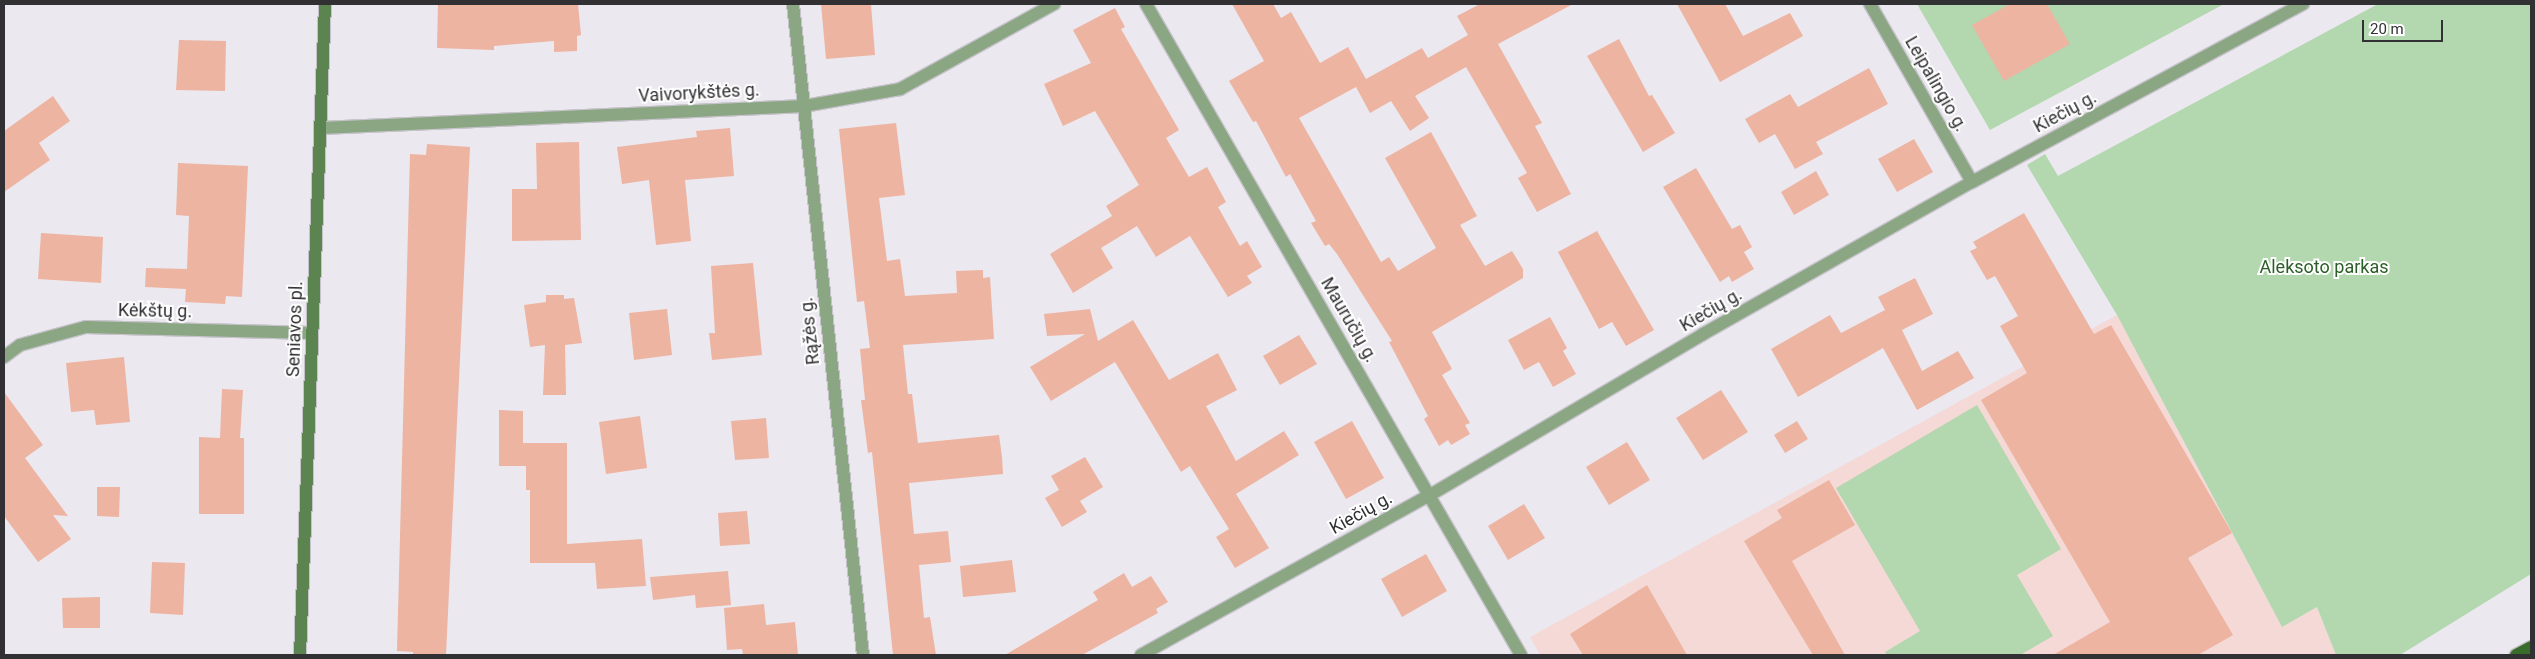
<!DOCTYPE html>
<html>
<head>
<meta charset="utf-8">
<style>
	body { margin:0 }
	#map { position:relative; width:2535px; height:659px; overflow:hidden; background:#ebe8f0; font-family:Roboto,sans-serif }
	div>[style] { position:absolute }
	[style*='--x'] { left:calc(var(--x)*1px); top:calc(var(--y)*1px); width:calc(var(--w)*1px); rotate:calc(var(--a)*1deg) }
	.commercial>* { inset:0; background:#f4d9d6 }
	.green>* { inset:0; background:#b3d7ae }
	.building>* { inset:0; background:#edb4a2 }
	.roads { filter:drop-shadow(1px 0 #c6c3ca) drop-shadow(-1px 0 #c6c3ca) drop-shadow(0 1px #c6c3ca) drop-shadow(0 -1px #c6c3ca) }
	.street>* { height:12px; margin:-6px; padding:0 6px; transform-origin:6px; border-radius:6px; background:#8aa683 }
	.secondary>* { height:12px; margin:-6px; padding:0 6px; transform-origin:6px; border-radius:6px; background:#5c8450 }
	.primary>* { height:12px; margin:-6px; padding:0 6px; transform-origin:6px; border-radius:6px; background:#396b2a }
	span { translate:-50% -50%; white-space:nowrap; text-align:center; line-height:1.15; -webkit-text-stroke:4px #fff; paint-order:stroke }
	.street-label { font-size:18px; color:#313033 }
	.park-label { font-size:18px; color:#2b5d26 }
	.frame { position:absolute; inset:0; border:5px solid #313033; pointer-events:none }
	.scale { position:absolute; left:2362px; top:20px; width:81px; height:22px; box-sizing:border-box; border:2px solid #313033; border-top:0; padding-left:6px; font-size:15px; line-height:18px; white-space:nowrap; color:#313033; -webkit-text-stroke:4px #fff; paint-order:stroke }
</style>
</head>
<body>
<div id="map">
	<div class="commercial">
		<i style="clip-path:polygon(2117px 315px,2282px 627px,2317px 607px,2336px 655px,1540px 655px,1530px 637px)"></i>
	</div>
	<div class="green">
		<i style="clip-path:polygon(1917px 4px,2224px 4px,1990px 130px)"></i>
		<i style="clip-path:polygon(2378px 4px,2531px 4px,2531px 574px,2400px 655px,2336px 655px,2317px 607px,2282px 627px,2117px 315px,2027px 165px,2045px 154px,2058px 176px)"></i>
		<i style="clip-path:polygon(1977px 405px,2061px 549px,2017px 575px,2053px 636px,2020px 655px,1887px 655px,1885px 652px,1920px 631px,1836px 488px)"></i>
	</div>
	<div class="building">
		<i style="clip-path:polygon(438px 4px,578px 4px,581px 35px,577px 36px,577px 51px,554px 52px,554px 41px,494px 46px,494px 50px,437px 48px)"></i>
		<i style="clip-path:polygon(821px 4px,871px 4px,875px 55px,826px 59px)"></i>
		<i style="clip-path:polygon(1232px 4px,1273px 4px,1281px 18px,1291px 12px,1320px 63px,1348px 47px,1366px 79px,1422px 48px,1428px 58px,1468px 35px,1457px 16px,1480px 4px,1573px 4px,1498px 44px,1542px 123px,1535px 126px,1571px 194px,1537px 212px,1518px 178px,1527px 173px,1466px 67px,1415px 96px,1429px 118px,1410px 131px,1391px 101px,1370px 113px,1356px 87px,1299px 118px,1381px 262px,1389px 257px,1398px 271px,1436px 248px,1385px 158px,1431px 132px,1477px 216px,1460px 225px,1485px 266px,1512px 251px,1523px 269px,1523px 278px,1432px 332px,1452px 369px,1442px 375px,1470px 423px,1465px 425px,1470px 434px,1451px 445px,1448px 440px,1439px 446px,1424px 419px,1428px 416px,1389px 342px,1392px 341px,1337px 254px,1329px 244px,1325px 246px,1311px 223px,1316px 221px,1290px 174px,1286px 177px,1256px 121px,1253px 122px,1229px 81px,1264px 61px)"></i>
		<i style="clip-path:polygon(1677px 4px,1725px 4px,1743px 36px,1790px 13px,1803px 36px,1720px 82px)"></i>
		<i style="clip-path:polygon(2010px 4px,2047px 4px,2070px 44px,2004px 81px,1972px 25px)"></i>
		<i style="clip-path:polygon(1115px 8px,1125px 27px,1121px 29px,1179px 130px,1166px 138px,1189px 177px,1207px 167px,1226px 202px,1218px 207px,1240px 246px,1247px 241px,1262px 267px,1247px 276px,1252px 283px,1228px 297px,1190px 236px,1156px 257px,1137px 226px,1101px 248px,1113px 268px,1073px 293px,1050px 254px,1112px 216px,1106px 206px,1139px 185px,1095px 111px,1063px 126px,1044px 84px,1091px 63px,1073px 30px)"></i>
		<i style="clip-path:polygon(1619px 39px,1649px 96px,1652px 95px,1675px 133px,1643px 152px,1587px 56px)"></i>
		<i style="clip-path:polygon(179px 40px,226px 41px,225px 91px,176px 90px)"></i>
		<i style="clip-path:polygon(1869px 68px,1888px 104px,1816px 142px,1823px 154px,1795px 169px,1775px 134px,1759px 143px,1745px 119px,1790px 94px,1798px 107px)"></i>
		<i style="clip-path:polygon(53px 96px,70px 121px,39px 143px,50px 160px,4px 192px,4px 131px)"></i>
		<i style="clip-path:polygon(896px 123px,905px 195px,879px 198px,887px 261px,900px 259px,905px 296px,957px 293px,956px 271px,983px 270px,983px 278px,990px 277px,994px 339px,903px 345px,908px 394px,912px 394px,918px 443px,999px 435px,1002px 457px,1003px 474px,909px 483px,914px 534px,948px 531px,951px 562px,919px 565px,924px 618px,930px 617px,936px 655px,893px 655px,872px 452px,868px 453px,861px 400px,865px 400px,860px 349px,870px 348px,864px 301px,857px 302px,839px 129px)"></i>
		<i style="clip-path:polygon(730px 128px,734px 176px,685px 180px,691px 241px,656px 245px,649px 180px,622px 184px,617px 147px,697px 137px,696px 131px)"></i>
		<i style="clip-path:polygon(1914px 139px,1933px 172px,1897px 192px,1878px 159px)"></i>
		<i style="clip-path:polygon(579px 142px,581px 240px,512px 241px,512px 189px,537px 189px,536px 143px)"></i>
		<i style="clip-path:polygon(427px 144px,470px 147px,446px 655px,413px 655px,413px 652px,397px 651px,410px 154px,426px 155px)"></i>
		<i style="clip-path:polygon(178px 163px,248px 166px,242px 297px,226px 296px,225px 304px,185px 302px,186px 289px,145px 287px,146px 268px,187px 269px,189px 216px,176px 215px)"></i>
		<i style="clip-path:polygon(1696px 168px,1732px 229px,1740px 225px,1752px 247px,1744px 252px,1754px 269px,1732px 282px,1729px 276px,1720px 282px,1663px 187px)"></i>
		<i style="clip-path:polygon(1816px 171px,1829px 195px,1794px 215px,1781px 192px)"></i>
		<i style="clip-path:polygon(2024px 213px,2094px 334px,2111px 325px,2232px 533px,2188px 558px,2233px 635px,2198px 655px,2053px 655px,2110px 622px,1981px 400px,2027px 373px,2000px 326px,2018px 316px,1995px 276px,1987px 280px,1970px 251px,1977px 248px,1973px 242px)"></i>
		<i style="clip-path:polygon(1597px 231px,1654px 330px,1626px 346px,1612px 322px,1599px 329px,1558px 252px)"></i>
		<i style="clip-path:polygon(41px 233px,103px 237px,101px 283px,38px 279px)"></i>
		<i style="clip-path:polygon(753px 263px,762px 355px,712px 360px,709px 333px,715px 333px,711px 266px)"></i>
		<i style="clip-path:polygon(1915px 278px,1933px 314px,1902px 330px,1922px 371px,1958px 351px,1974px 378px,1917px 410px,1883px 348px,1798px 397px,1771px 349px,1830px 315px,1841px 333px,1885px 310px,1878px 297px)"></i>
		<i style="clip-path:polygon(546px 295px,564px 295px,564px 299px,574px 298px,582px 343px,565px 345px,566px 395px,543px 395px,545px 345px,530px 347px,524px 305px,546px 302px)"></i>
		<i style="clip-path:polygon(667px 309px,672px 355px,634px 360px,629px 313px)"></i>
		<i style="clip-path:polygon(1090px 309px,1098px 341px,1133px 320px,1169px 380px,1218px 353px,1237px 390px,1206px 406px,1236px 461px,1284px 431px,1299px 455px,1236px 494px,1269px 548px,1235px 568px,1216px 537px,1229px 529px,1190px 466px,1181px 472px,1115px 362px,1051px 401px,1030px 367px,1085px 334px,1047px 336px,1044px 314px)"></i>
		<i style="clip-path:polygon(1550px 317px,1567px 348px,1563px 351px,1576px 374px,1553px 387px,1539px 362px,1524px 370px,1508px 340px)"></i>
		<i style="clip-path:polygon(1299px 335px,1317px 364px,1280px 385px,1263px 356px)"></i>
		<i style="clip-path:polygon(124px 357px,130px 422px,96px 425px,94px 410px,71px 412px,66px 363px)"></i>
		<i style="clip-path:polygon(222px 389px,243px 390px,240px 438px,244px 438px,244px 514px,199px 514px,199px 437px,220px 438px)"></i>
		<i style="clip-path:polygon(1721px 390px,1748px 432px,1703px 460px,1676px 418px)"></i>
		<i style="clip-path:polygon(4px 392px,43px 445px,25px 458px,68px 516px,53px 515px,71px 539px,38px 562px,4px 516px)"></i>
		<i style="clip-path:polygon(499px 410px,523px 411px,523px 443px,567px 443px,567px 544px,642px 539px,646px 586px,597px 589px,595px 563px,530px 563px,530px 490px,526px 490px,526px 466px,499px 466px)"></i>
		<i style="clip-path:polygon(640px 416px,647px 468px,606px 474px,599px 422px)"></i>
		<i style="clip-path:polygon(766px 418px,769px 458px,735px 460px,731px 421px)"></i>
		<i style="clip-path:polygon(1352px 421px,1384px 478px,1346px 499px,1314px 442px)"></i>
		<i style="clip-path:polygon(1797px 421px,1808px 439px,1785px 453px,1774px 435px)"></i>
		<i style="clip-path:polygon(1627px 442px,1650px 480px,1609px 505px,1586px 467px)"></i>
		<i style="clip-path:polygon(1085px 457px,1103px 487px,1080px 501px,1087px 512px,1062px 527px,1045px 498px,1059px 490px,1051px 476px)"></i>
		<i style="clip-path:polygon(1829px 480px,1855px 525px,1792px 561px,1845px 655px,1813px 655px,1744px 541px,1782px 518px,1777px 510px)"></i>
		<i style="clip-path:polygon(97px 487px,120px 487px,119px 517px,97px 516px)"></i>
		<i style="clip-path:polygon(1524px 504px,1545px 538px,1508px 560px,1488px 526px)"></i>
		<i style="clip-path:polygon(747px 511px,750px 544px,720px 546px,718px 513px)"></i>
		<i style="clip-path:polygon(1426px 554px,1447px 591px,1402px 617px,1381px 579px)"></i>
		<i style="clip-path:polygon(1012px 560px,1016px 592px,963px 597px,960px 566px)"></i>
		<i style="clip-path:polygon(152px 562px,185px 563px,183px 615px,150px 613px)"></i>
		<i style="clip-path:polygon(728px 571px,731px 605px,696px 608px,695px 595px,653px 600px,650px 577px)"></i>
		<i style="clip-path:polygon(1124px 573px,1132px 587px,1151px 576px,1168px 602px,1156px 609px,1158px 613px,1082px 655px,1005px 655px,1098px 600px,1093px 592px)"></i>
		<i style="clip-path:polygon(1647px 585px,1687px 655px,1583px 655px,1570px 634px)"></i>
		<i style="clip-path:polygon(100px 597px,100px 628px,63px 628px,62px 598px)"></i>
		<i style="clip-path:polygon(764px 604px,766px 625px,795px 622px,798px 655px,743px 655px,742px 649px,727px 650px,724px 608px)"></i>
	</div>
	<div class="roads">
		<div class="street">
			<i style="--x:793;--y:4;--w:655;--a:83.86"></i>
			<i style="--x:1146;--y:4;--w:751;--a:60.06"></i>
			<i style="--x:1870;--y:4;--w:205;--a:60.2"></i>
			<i style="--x:322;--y:128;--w:483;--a:-2.6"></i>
			<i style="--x:804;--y:106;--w:97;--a:-10"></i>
			<i style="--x:900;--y:89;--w:176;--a:-28.9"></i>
			<i style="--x:4;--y:357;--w:20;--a:-37"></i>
			<i style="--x:20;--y:345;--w:68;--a:-15.3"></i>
			<i style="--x:86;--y:327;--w:226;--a:1.5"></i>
			<i style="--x:1141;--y:655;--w:330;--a:-29"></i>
			<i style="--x:1430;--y:495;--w:317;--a:-30.5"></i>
			<i style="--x:1703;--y:334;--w:309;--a:-29.5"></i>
			<i style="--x:1972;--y:182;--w:376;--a:-28.3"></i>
		</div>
		<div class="secondary">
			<i style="--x:300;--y:655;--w:651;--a:-87.8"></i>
		</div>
		<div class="primary">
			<i style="--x:2516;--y:655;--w:17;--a:-28"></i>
		</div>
	</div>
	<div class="street-label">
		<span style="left:1936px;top:84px;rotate:60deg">Leipalingio g.</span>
		<span style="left:699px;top:93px;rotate:-3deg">Vaivorykštės g.</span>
		<span style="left:2065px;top:112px;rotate:-28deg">Kiečių g.</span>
		<span style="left:1711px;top:310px;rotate:-30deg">Kiečių g.</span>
		<span style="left:155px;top:311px;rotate:1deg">Kėkštų g.</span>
		<span style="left:1349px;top:320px;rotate:60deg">Mauručių g.</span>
		<span style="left:295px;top:329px;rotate:-88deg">Seniavos pl.</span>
		<span style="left:810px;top:331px;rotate:-96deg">Rąžės g.</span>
		<span style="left:1361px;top:513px;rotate:-29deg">Kiečių g.</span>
	</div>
	<div class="park-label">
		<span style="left:2324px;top:267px">Aleksoto parkas</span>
	</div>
	<div class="frame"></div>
	<div class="scale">20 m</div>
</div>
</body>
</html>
